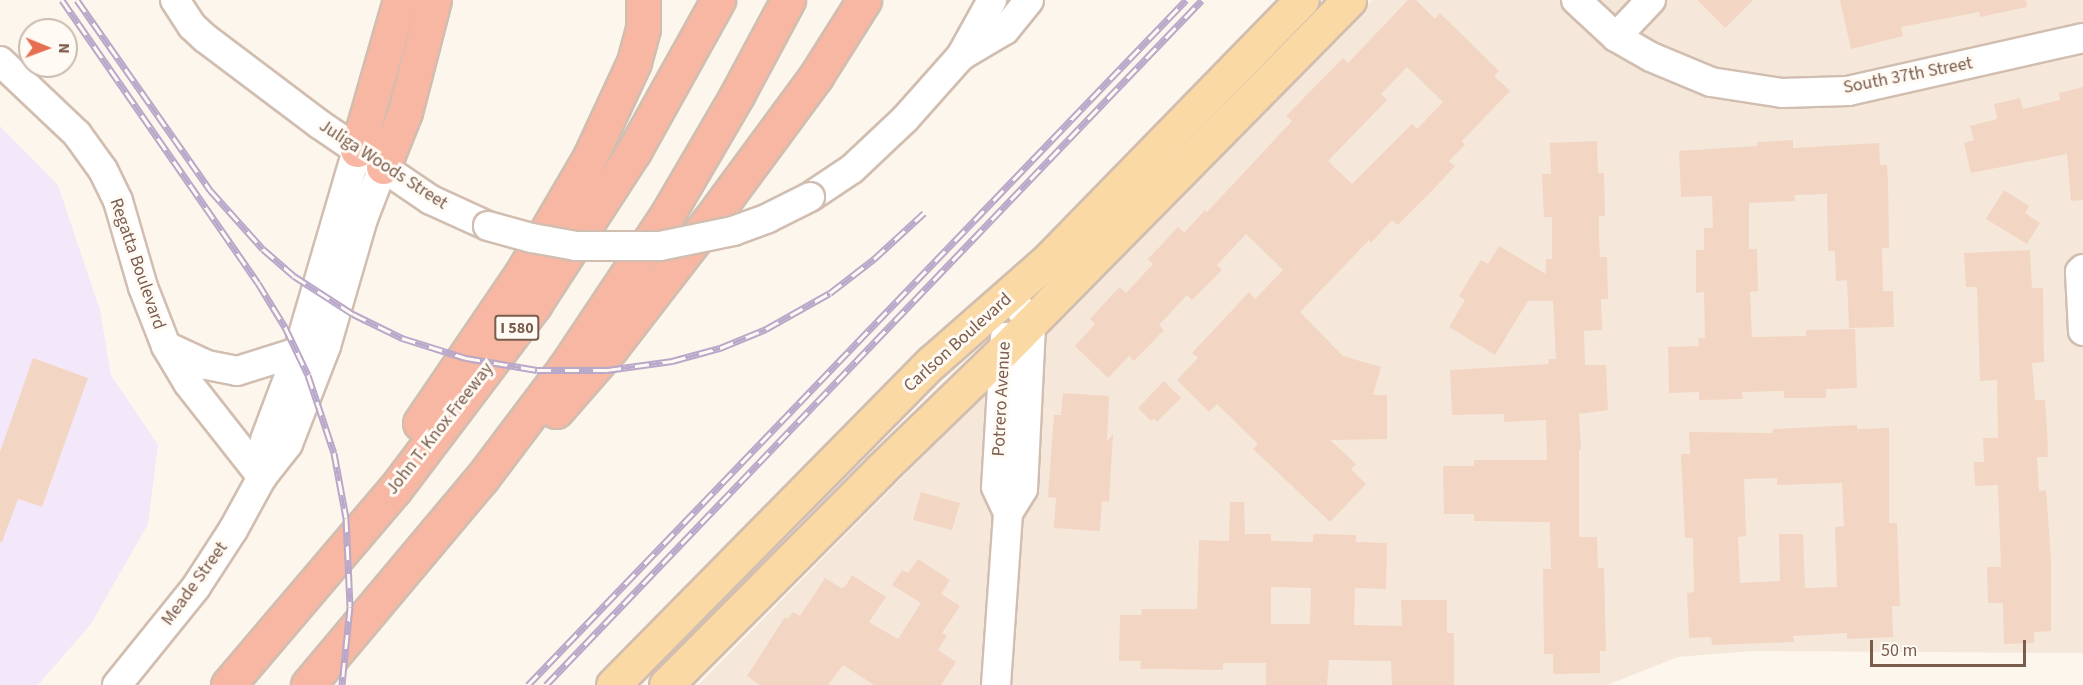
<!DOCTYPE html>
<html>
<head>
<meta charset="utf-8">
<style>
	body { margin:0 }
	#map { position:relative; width:2083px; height:685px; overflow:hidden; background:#fdf6ec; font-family:"Source Sans 3",sans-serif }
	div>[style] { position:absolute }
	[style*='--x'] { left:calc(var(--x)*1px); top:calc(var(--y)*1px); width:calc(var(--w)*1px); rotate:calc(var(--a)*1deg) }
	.residential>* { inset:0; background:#f5e8da }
	.education>* { inset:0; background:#f3e8fa }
	.building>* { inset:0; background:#f3d5c3 }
	.roads { filter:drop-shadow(2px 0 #d1beb0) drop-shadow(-2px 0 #d1beb0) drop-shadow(0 2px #d1beb0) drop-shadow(0 -2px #d1beb0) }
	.minor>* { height:28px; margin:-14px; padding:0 14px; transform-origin:14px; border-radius:14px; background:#fff }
	.major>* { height:33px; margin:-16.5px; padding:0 16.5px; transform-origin:16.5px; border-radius:16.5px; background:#fbd9a5 }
	.highway>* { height:33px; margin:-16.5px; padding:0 16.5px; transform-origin:16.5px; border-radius:16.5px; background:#f7b7a3 }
	.rail>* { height:7px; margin-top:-3.5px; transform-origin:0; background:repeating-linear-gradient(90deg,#fffaf3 0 14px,#b9a8c9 0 28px); box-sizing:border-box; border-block:2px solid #b9a8c9 }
	.bridges { filter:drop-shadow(2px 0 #d1beb0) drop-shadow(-2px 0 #d1beb0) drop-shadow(0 2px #d1beb0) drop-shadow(0 -2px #d1beb0) }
	.minor-bridge>* { height:28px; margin:-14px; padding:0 14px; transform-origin:14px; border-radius:14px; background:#fff }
	span { translate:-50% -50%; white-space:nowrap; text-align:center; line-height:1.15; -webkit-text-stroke:6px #fffaf3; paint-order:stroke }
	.shield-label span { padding:2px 4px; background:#fffaf3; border:2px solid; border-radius:4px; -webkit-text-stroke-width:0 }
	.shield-label { font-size:16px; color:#7a5c4d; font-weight:700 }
	.street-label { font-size:18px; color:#7a5c4d }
	.north { position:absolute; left:18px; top:18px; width:60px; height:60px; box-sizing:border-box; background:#fffaf3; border:2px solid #cabbb1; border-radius:50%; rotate:91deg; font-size:16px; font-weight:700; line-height:24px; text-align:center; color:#7a5c4d }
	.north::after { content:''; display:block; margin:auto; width:21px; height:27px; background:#e76f51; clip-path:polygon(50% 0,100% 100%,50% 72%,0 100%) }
	.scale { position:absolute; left:1870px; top:640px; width:156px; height:27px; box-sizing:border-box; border:3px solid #7a5c4d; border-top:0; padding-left:8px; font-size:18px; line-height:21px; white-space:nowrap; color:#7a5c4d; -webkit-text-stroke:4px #fffaf3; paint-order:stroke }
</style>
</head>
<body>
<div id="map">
	<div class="residential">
		<i style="clip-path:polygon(1372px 0,2083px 0,2083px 653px,1752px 651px,1678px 657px,1607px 685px,698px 685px)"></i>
	</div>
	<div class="education">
		<i style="clip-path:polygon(0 126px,58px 185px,100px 310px,111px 375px,158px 445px,148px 524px,91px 624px,38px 685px,0 685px)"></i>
	</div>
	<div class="building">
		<i style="clip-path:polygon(evenodd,1408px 0,1416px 0,1435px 19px,1440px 13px,1499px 71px,1494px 76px,1510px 91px,1462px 141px,1465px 145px,1449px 161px,1455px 166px,1429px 194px,1398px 225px,1392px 220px,1371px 243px,1369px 240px,1300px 312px,1343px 356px,1381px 367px,1373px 395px,1387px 395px,1387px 439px,1330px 440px,1356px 464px,1351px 469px,1366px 484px,1330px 522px,1253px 449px,1258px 444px,1217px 404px,1209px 412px,1177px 380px,1198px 358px,1192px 353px,1237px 305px,1249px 292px,1255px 299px,1283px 270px,1246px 234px,1217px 265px,1222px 270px,1192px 300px,1187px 295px,1159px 325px,1164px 330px,1134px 361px,1129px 356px,1108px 378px,1075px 346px,1095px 324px,1090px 319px,1112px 295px,1120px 287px,1126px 293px,1153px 264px,1148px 259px,1178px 227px,1184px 233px,1205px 210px,1207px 212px,1292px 121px,1286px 116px,1343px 58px,1348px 63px,1408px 0,1407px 67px,1443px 102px,1417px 129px,1412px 124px,1352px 184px,1328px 161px,1387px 100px,1381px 94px,1407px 67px)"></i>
		<i style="clip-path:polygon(1697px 0,1753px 0,1725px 28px)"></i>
		<i style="clip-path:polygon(1840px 0,2026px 0,2027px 7px,1980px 17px,1979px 12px,1901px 27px,1903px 36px,1851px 49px)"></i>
		<i style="clip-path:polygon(2083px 87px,2083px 200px,2071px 201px,2067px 154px,1971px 173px,1964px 143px,1974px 140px,1970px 126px,1997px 119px,1994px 104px,2020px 98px,2023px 109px,2060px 100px,2059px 93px)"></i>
		<i style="clip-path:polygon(1793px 140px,1793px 148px,1879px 143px,1880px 165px,1887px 165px,1888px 181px,1889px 248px,1882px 248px,1883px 291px,1893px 291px,1894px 327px,1849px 328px,1847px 280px,1836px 281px,1835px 251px,1828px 251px,1827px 194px,1794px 195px,1795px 201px,1749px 203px,1749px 249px,1757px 249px,1758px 291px,1750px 292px,1752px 337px,1806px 336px,1806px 330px,1855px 329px,1857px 388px,1826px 389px,1826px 398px,1784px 398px,1784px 391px,1742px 392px,1743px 399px,1699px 400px,1699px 392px,1669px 393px,1668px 347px,1699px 346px,1698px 338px,1705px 338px,1704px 292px,1696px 293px,1696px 250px,1704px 250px,1704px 228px,1713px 228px,1712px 196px,1681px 197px,1679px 151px,1757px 146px,1757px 142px)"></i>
		<i style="clip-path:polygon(1597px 141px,1598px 173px,1604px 173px,1605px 216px,1599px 216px,1599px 235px,1600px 257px,1607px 257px,1608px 299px,1601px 299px,1602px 330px,1584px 331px,1585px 365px,1606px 365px,1608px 410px,1579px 414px,1581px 450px,1579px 450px,1579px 537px,1597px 537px,1598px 568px,1604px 568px,1606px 651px,1600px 651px,1600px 673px,1553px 674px,1553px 654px,1544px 654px,1543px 569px,1551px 569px,1550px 522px,1474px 521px,1474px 514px,1444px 514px,1443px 466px,1474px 466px,1474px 460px,1547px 460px,1546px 420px,1504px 422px,1504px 414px,1452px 415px,1450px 370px,1549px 364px,1548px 359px,1556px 359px,1553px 301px,1528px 301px,1495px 355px,1449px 327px,1465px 300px,1459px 296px,1469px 279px,1481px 260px,1488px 264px,1499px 246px,1546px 274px,1546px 259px,1552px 259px,1552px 217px,1544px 217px,1542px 174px,1551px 174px,1550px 143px)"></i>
		<i style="clip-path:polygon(2004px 190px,2029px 206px,2025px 213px,2040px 223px,2027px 244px,1986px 219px)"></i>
		<i style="clip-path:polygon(2030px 250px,2032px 288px,2043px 288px,2044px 362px,2032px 363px,2035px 400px,2045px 400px,2047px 430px,2048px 457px,2037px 457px,2039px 491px,2046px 490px,2051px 560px,2051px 631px,2034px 632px,2034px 643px,2004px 644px,2003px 603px,1988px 603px,1987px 567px,2001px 567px,1998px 485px,1975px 486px,1974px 462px,1984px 462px,1983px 438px,1998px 438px,1997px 380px,1980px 381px,1977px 287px,1966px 287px,1964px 253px)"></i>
		<i style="clip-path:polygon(33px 358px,88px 378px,42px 507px,18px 499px,2px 542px,0 542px,0 452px)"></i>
		<i style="clip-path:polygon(1164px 381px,1181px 398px,1157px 422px,1154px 418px,1151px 421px,1138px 408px)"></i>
		<i style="clip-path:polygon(1063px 393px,1109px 396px,1107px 441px,1113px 434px,1109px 502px,1102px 501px,1100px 531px,1054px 528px,1056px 498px,1048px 497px,1049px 482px,1054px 415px,1061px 415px)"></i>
		<i style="clip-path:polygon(evenodd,1857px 425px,1857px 429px,1889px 428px,1889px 523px,1897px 523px,1900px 606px,1892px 606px,1893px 637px,1847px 639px,1847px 633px,1793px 636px,1794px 642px,1712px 645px,1711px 637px,1689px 638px,1687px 593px,1694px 592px,1693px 538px,1685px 538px,1681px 454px,1690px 454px,1689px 432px,1773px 433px,1773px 429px,1857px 425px,1777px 478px,1777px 485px,1842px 483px,1844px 526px,1835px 527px,1837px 587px,1805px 588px,1803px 534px,1779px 534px,1780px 581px,1740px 583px,1738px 537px,1746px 536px,1744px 479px,1777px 478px)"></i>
		<i style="clip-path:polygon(921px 492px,960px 503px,952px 530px,913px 520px)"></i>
		<i style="clip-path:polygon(evenodd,1230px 502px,1244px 502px,1245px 534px,1271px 534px,1271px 541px,1313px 542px,1313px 534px,1356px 535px,1356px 542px,1387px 543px,1386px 589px,1355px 588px,1354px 625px,1402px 626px,1401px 600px,1447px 600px,1447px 633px,1454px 633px,1454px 685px,1392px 685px,1391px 661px,1329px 660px,1327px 685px,1266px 685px,1266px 663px,1223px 663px,1223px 670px,1164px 669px,1140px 669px,1141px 661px,1119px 661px,1120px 615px,1141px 615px,1142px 609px,1197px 609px,1199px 540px,1229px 541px,1230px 502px,1271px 587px,1311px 588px,1310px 624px,1271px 624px,1271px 587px)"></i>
		<i style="clip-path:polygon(918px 559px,950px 580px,941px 594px,960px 606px,942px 633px,947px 636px,938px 650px,956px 662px,941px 685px,874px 685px,843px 665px,828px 685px,760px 685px,747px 676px,785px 617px,788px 619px,793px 612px,800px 616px,825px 578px,841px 588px,845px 587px,852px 575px,886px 597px,869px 622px,898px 639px,921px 603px,892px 585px,902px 570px,908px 573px)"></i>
	</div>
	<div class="roads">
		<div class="minor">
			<i style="--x:175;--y:0;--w:31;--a:57"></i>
			<i style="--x:192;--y:26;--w:18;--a:43"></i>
			<i style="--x:205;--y:38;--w:143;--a:37"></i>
			<i style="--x:319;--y:124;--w:135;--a:34.2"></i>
			<i style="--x:431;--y:200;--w:63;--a:24.5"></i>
			<i style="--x:1576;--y:0;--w:54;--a:42.8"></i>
			<i style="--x:1616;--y:37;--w:40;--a:29.7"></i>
			<i style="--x:1651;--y:57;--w:65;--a:22.6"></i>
			<i style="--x:1711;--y:82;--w:72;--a:8.8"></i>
			<i style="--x:1782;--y:93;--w:66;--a:-1.7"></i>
			<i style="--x:1848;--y:91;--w:241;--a:-12.7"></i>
			<i style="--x:1616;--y:37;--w:51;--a:-46.6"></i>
			<i style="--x:961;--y:56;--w:51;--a:-30.6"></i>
			<i style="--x:1005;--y:30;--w:38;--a:-51"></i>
			<i style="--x:0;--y:61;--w:106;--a:43.5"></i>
			<i style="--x:77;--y:134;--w:44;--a:54.2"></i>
			<i style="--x:103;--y:170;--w:34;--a:64"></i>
			<i style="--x:118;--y:201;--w:90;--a:73.8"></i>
			<i style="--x:143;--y:287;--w:63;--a:68.7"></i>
			<i style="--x:166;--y:346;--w:43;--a:59.3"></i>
			<i style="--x:188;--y:383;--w:120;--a:51.8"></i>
			<i style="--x:810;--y:197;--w:50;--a:-33.7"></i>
			<i style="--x:852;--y:169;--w:73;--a:-43.3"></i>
			<i style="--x:905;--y:119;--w:84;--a:-48.4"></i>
			<i style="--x:961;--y:56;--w:64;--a:-61"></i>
			<i style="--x:2083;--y:269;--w:4;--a:135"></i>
			<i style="--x:2080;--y:272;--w:59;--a:87.1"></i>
			<i style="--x:1005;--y:337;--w:150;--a:93.4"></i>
			<i style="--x:996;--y:487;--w:29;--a:65"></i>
			<i style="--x:166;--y:346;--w:45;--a:24.9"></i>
			<i style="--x:207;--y:365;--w:31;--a:11"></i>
			<i style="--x:237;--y:371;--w:64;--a:-17.3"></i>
			<i style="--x:262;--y:477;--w:37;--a:-85"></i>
			<i style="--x:265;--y:440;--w:94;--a:-69.4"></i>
			<i style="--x:298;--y:352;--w:210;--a:-73.7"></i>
			<i style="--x:117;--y:685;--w:126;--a:-51.1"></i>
			<i style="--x:196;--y:587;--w:68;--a:-57"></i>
			<i style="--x:233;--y:530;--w:60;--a:-61.3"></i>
			<i style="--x:262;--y:477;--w:42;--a:-51.8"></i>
			<i style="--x:288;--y:444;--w:105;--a:-68.8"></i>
			<i style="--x:326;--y:346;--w:132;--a:-73.8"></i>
			<i style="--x:363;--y:219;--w:56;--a:-69"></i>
			<i style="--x:996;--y:685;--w:172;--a:-86"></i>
			<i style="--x:1008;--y:513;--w:28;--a:-58"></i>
			<i style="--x:1023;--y:489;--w:166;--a:-87.2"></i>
			<i style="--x:1031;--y:323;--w:34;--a:-128"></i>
		</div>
		<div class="major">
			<i style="--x:613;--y:685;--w:454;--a:-45.4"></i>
			<i style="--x:932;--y:362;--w:152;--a:-41.3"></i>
			<i style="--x:1046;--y:262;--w:366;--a:-45.7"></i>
			<i style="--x:666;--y:685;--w:303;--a:-45.1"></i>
			<i style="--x:880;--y:470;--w:171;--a:-44.1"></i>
			<i style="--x:1003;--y:351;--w:493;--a:-45.4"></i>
		</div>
		<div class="highway">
			<i style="--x:357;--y:150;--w:156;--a:-74"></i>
			<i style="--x:383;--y:167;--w:59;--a:-68.2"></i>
			<i style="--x:405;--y:112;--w:116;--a:-75.5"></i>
			<i style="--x:556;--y:411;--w:84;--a:-48.9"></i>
			<i style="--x:611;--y:348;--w:162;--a:-52.3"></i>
			<i style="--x:710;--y:220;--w:179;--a:-53.6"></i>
			<i style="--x:816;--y:76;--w:90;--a:-57.7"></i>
			<i style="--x:420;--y:423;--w:181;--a:-55.8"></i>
			<i style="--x:522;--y:273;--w:132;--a:-59.6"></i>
			<i style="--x:589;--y:159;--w:107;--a:-65.1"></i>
			<i style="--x:634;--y:62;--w:34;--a:-75"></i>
			<i style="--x:643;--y:29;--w:29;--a:-90"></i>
			<i style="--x:228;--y:685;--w:257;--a:-49.6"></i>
			<i style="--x:395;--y:489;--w:231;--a:-52.9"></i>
			<i style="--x:534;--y:305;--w:184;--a:-57"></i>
			<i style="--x:634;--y:151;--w:173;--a:-60.9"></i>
			<i style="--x:308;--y:685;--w:270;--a:-50"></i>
			<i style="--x:482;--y:478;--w:138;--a:-53"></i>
			<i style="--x:565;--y:368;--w:184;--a:-56.3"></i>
			<i style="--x:667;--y:215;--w:139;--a:-59.7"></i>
			<i style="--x:737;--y:95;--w:108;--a:-61.8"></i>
		</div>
	</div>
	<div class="rail">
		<i style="--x:62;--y:0;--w:344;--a:55.3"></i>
		<i style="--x:258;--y:283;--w:52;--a:58.5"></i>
		<i style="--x:285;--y:327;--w:53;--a:64.4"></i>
		<i style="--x:308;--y:375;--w:82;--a:71.6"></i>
		<i style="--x:334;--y:453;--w:66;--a:79.5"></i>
		<i style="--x:346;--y:518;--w:89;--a:87.4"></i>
		<i style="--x:350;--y:607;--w:78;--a:95.9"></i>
		<i style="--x:77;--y:0;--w:232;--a:55"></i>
		<i style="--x:210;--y:190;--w:79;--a:48.1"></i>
		<i style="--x:263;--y:249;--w:41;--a:41.1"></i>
		<i style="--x:294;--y:276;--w:70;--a:32.8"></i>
		<i style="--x:353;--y:314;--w:55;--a:26.1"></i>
		<i style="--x:402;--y:338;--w:67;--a:17.4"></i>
		<i style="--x:466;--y:358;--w:72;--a:9.6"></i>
		<i style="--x:537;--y:370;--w:70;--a:0"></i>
		<i style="--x:607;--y:370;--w:66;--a:-7.9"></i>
		<i style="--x:672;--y:361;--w:50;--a:-15.2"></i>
		<i style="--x:720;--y:348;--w:50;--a:-22.4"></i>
		<i style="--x:766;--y:329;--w:73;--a:-29.4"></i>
		<i style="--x:830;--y:293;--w:56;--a:-37.7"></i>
		<i style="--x:874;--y:259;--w:68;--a:-42.6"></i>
		<i style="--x:528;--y:685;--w:950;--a:-46.15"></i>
		<i style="--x:546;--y:685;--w:948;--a:-46.24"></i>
	</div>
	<div class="bridges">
		<div class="minor-bridge">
			<i style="--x:488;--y:226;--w:46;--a:15.3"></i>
			<i style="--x:532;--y:238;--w:45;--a:10.3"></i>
			<i style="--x:576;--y:246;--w:84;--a:0"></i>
			<i style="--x:660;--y:246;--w:75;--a:-11.6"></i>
			<i style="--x:733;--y:231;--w:37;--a:-20"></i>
			<i style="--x:768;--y:218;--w:47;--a:-26.6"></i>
		</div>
	</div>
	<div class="shield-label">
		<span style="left:517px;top:328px">I 580</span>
	</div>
	<div class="street-label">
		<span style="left:1908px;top:76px;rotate:-11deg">South 37th Street</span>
		<span style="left:383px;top:165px;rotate:33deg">Juliga Woods Street</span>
		<span style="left:137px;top:264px;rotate:71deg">Regatta Boulevard</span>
		<span style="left:958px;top:343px;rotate:-42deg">Carlson Boulevard</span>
		<span style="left:1002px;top:399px;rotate:-87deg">Potrero Avenue</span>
		<span style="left:440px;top:429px;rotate:-52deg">John T. Knox Freeway</span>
		<span style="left:195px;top:584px;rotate:-54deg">Meade Street</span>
	</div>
	<div class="north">N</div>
	<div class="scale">50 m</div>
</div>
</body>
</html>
